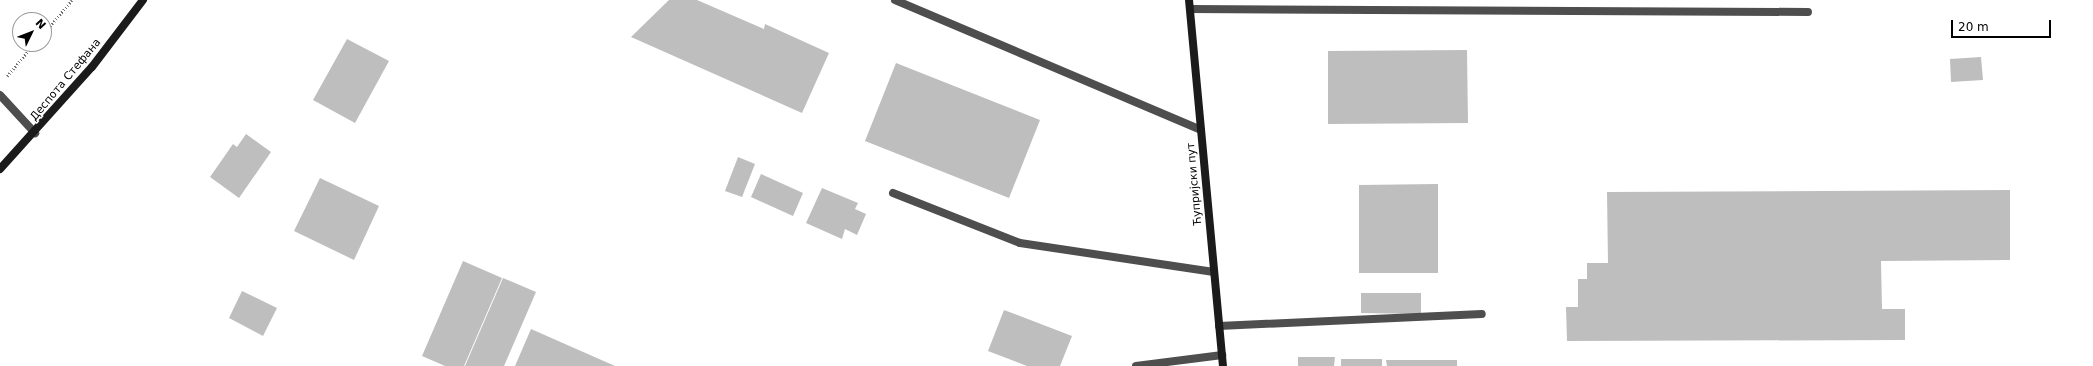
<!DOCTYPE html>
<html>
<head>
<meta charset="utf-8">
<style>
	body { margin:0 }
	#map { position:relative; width:2093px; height:366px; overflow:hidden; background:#fff; font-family:"DejaVu Sans",sans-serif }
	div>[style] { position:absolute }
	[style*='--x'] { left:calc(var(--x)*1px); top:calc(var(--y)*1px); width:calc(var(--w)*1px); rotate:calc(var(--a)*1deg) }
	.building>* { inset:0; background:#bebebe }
	.path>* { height:2.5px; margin-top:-1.25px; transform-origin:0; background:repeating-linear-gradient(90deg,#707070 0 1px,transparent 0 3px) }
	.lane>* { height:8px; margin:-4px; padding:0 4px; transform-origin:4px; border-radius:4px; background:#4e4e4e }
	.street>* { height:8px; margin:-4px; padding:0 4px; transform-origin:4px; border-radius:4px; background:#4e4e4e }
	.secondary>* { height:8px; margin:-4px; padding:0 4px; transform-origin:4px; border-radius:4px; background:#1b1b1b }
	span { translate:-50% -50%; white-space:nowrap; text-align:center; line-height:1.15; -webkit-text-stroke:3px #fff; paint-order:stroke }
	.street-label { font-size:11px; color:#000 }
	.north { position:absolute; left:12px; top:12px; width:40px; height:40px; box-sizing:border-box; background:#fff; border:1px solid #999; border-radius:50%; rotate:47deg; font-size:11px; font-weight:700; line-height:16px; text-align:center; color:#000 }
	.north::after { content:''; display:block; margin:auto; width:14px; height:18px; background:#000; clip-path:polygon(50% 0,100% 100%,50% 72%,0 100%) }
	.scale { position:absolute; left:1951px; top:20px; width:100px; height:18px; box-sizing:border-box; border:2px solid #000; border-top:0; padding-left:5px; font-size:12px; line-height:14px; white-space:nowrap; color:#000; -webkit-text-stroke:3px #fff; paint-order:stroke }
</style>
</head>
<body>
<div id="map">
	<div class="building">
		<i style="clip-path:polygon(669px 0,697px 0,764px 29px,765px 24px,829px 53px,802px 113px,631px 37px)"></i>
		<i style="clip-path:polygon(347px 39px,389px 61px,355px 123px,313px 100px)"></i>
		<i style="clip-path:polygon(1467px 50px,1468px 123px,1328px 124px,1328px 51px)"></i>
		<i style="clip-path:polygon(1981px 57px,1983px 80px,1951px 82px,1950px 59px)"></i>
		<i style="clip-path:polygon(896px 63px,1040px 120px,1009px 198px,865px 141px)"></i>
		<i style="clip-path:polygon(246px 134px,271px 152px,239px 198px,210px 177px,233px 144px,237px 147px)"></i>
		<i style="clip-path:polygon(738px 157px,755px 164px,742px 197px,725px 191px)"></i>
		<i style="clip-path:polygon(761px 174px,803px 193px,793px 216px,751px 197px)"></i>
		<i style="clip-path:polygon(320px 178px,379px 206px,354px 260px,294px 231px)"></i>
		<i style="clip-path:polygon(1438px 184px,1438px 273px,1359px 273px,1359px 185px)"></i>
		<i style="clip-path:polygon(822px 188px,858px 203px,855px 209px,866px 214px,857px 235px,845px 229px,842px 239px,806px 223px)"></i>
		<i style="clip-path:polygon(2010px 190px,2010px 260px,1881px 261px,1882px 309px,1905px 309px,1905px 340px,1567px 341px,1566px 307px,1578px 307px,1578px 279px,1587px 279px,1587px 263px,1608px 263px,1607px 192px)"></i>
		<i style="clip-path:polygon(463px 261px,502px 278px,464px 366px,445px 366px,422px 356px)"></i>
		<i style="clip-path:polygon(503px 278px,536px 292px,504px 366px,465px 366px)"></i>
		<i style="clip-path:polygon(242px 291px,277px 308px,263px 336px,229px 318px)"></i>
		<i style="clip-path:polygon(1361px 293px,1421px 293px,1421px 314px,1361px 313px)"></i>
		<i style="clip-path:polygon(1004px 310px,1072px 336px,1060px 366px,1027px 366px,988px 351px)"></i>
		<i style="clip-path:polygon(531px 329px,615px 366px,515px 366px)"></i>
		<i style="clip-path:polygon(1298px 357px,1335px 357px,1334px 366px,1298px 366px)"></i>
		<i style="clip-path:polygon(1341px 359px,1382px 359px,1382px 366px,1341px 366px)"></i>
		<i style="clip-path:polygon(1386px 360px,1457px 360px,1457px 366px,1387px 366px)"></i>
	</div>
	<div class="path">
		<i style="--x:44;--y:33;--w:43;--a:-49.7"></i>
		<i style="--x:7;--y:76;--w:42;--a:-49.8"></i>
	</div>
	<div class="lane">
		<i style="--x:895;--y:0;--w:332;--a:23"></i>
		<i style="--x:1190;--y:9;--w:618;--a:0.28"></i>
		<i style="--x:893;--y:193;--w:136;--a:21.5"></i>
		<i style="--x:1020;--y:243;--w:196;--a:8.5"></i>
		<i style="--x:1219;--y:326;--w:263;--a:-2.6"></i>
		<i style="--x:1136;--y:366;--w:87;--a:-7.3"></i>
	</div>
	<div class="street">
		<i style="--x:0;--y:95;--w:52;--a:47.4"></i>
	</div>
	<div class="secondary">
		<i style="--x:1189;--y:0;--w:368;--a:84.7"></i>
		<i style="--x:0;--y:169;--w:137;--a:-48"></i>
		<i style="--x:92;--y:67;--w:84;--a:-52.7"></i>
	</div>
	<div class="street-label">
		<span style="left:66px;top:80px;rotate:-50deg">Деспота Стефана</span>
		<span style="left:1195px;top:184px;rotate:-95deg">Ћупријски пут</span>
	</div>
	<div class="north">N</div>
	<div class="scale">20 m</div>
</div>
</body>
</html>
